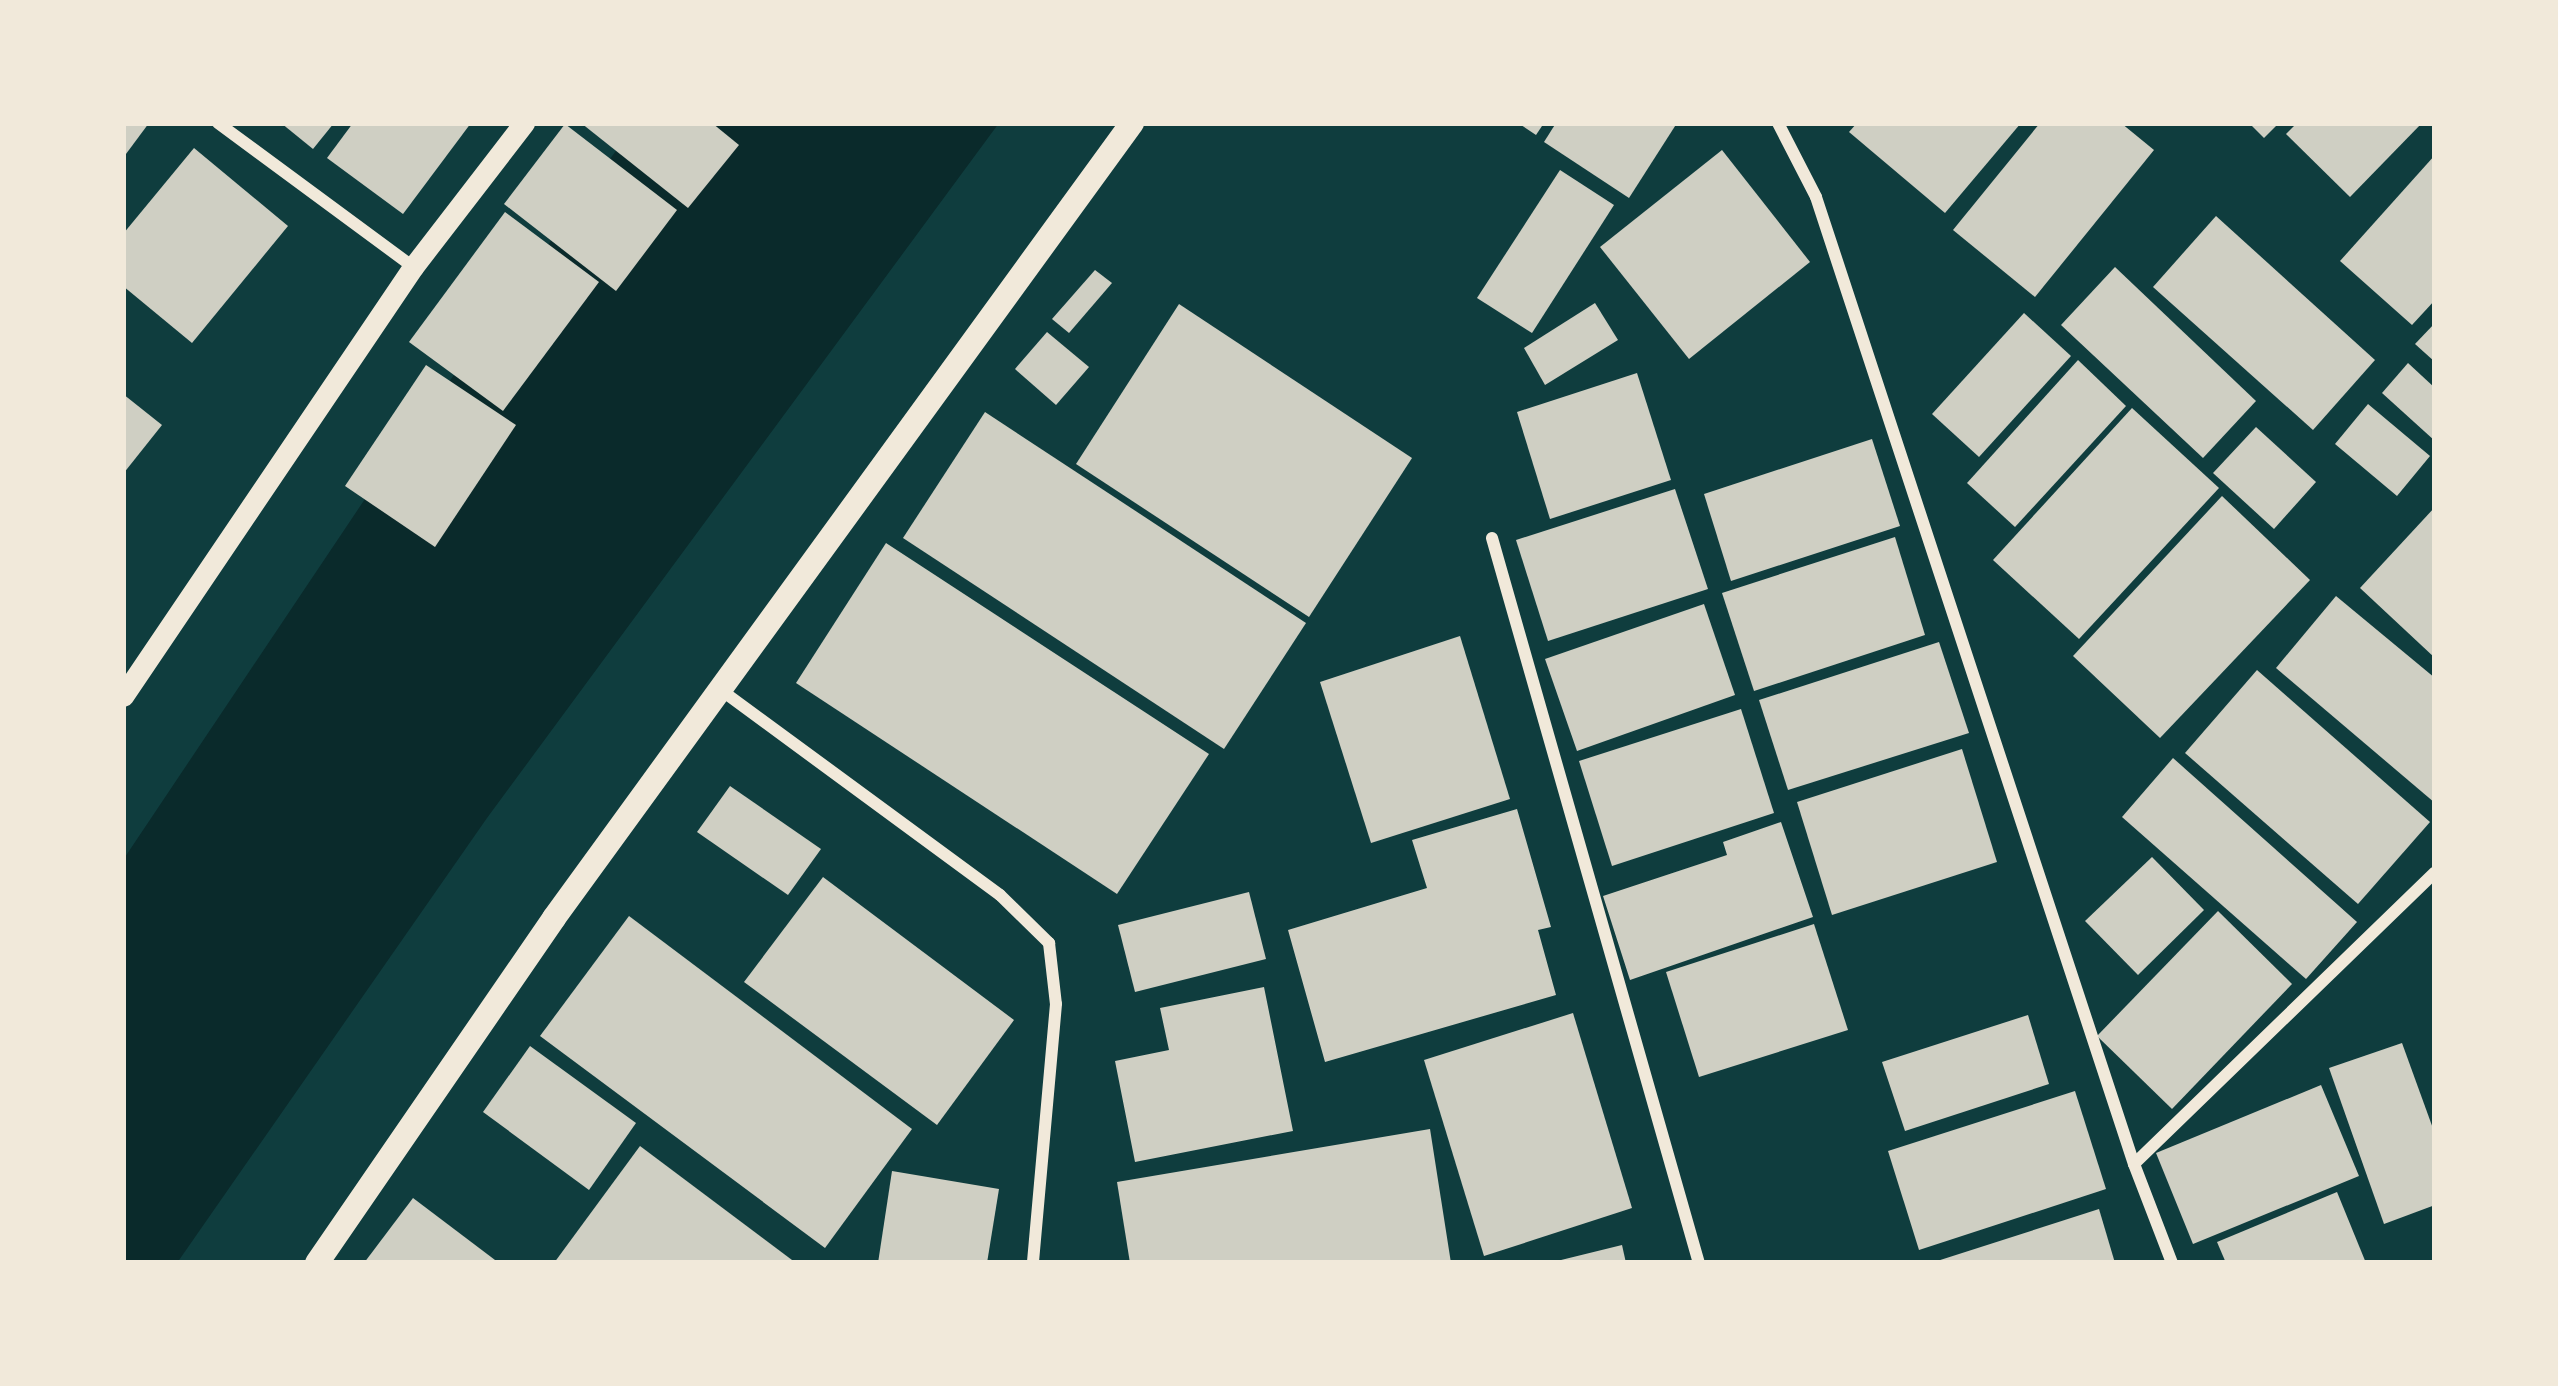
<!DOCTYPE html>
<html>
<head>
<meta charset="utf-8">
<style>
	body { margin:0 }
	#map { position:relative; width:2558px; height:1386px; overflow:hidden; background:#0f3d3e; font-family:"Crimson Pro",serif }
	div>[style] { position:absolute }
	[style*='--x'] { left:calc(var(--x)*1px); top:calc(var(--y)*1px); width:calc(var(--w)*1px); rotate:calc(var(--a)*1deg) }
	.water>* { inset:0; background:#0a2a2b }
	.building>* { inset:0; background:#cfcfc3 }
	.minor>* { height:12px; margin:-6px; padding:0 6px; transform-origin:6px; border-radius:6px; background:#f1e9da }
	.tertiary>* { height:21px; margin:-10.5px; padding:0 10.5px; transform-origin:10.5px; border-radius:10.5px; background:#f1e9da }
	.secondary>* { height:24px; margin:-12px; padding:0 12px; transform-origin:12px; border-radius:12px; background:#f1e9da }
	span { translate:-50% -50%; white-space:nowrap; text-align:center; line-height:1.15; -webkit-text-stroke:12px #f1e9da; paint-order:stroke }
	.frame { position:absolute; inset:0; border:126px solid #f1e9da; pointer-events:none }
</style>
</head>
<body>
<div id="map">
	<div class="water">
		<i style="clip-path:polygon(636px 123px,999px 123px,487px 818px,177px 1263px,123px 1263px,123px 860px,373px 487px)"></i>
	</div>
	<div class="building">
		<i style="clip-path:polygon(123px 123px,149px 123px,123px 158px)"></i>
		<i style="clip-path:polygon(281px 123px,334px 123px,313px 149px)"></i>
		<i style="clip-path:polygon(353px 123px,471px 123px,403px 214px,327px 158px)"></i>
		<i style="clip-path:polygon(581px 123px,712px 123px,739px 145px,688px 208px)"></i>
		<i style="clip-path:polygon(1518px 123px,1544px 123px,1536px 135px)"></i>
		<i style="clip-path:polygon(1556px 123px,1677px 123px,1629px 198px,1544px 142px)"></i>
		<i style="clip-path:polygon(1857px 123px,2021px 123px,1945px 213px,1849px 132px)"></i>
		<i style="clip-path:polygon(2040px 123px,2121px 123px,2154px 150px,2035px 297px,1953px 230px)"></i>
		<i style="clip-path:polygon(2249px 123px,2279px 123px,2264px 138px)"></i>
		<i style="clip-path:polygon(2297px 123px,2422px 123px,2350px 197px,2286px 134px)"></i>
		<i style="clip-path:polygon(565px 124px,677px 210px,616px 291px,504px 204px)"></i>
		<i style="clip-path:polygon(194px 148px,288px 226px,192px 343px,123px 286px,123px 234px)"></i>
		<i style="clip-path:polygon(1722px 150px,1810px 262px,1689px 359px,1600px 247px)"></i>
		<i style="clip-path:polygon(2435px 155px,2435px 300px,2412px 325px,2340px 261px)"></i>
		<i style="clip-path:polygon(1560px 170px,1614px 205px,1532px 333px,1477px 298px)"></i>
		<i style="clip-path:polygon(505px 212px,599px 282px,503px 411px,409px 342px)"></i>
		<i style="clip-path:polygon(2216px 216px,2375px 360px,2313px 430px,2153px 287px)"></i>
		<i style="clip-path:polygon(2115px 267px,2256px 401px,2203px 458px,2061px 325px)"></i>
		<i style="clip-path:polygon(1095px 270px,1112px 283px,1069px 333px,1052px 319px)"></i>
		<i style="clip-path:polygon(1595px 303px,1618px 340px,1545px 385px,1524px 348px)"></i>
		<i style="clip-path:polygon(1179px 304px,1412px 458px,1309px 617px,1076px 464px)"></i>
		<i style="clip-path:polygon(2024px 313px,2071px 356px,1979px 457px,1932px 414px)"></i>
		<i style="clip-path:polygon(2435px 323px,2435px 362px,2415px 344px)"></i>
		<i style="clip-path:polygon(1047px 332px,1089px 367px,1056px 405px,1015px 369px)"></i>
		<i style="clip-path:polygon(2078px 360px,2126px 406px,2015px 527px,1967px 483px)"></i>
		<i style="clip-path:polygon(2408px 363px,2435px 388px,2435px 441px,2382px 393px)"></i>
		<i style="clip-path:polygon(426px 365px,516px 425px,435px 547px,345px 486px)"></i>
		<i style="clip-path:polygon(1637px 373px,1671px 480px,1550px 519px,1517px 412px)"></i>
		<i style="clip-path:polygon(123px 394px,162px 425px,123px 474px)"></i>
		<i style="clip-path:polygon(2368px 404px,2430px 456px,2397px 496px,2335px 444px)"></i>
		<i style="clip-path:polygon(2132px 408px,2219px 488px,2079px 639px,1993px 560px)"></i>
		<i style="clip-path:polygon(985px 412px,1306px 623px,1224px 749px,903px 538px)"></i>
		<i style="clip-path:polygon(2256px 427px,2316px 482px,2274px 529px,2213px 473px)"></i>
		<i style="clip-path:polygon(1872px 439px,1900px 526px,1731px 581px,1704px 494px)"></i>
		<i style="clip-path:polygon(1675px 489px,1708px 589px,1548px 641px,1516px 540px)"></i>
		<i style="clip-path:polygon(2222px 496px,2310px 580px,2160px 738px,2073px 656px)"></i>
		<i style="clip-path:polygon(2435px 507px,2435px 658px,2360px 588px)"></i>
		<i style="clip-path:polygon(1895px 537px,1925px 635px,1754px 691px,1722px 593px)"></i>
		<i style="clip-path:polygon(886px 543px,1209px 754px,1117px 894px,796px 683px)"></i>
		<i style="clip-path:polygon(2336px 596px,2435px 678px,2435px 803px,2276px 668px)"></i>
		<i style="clip-path:polygon(1704px 604px,1735px 695px,1577px 751px,1545px 659px)"></i>
		<i style="clip-path:polygon(1460px 636px,1510px 799px,1371px 843px,1320px 682px)"></i>
		<i style="clip-path:polygon(1939px 642px,1969px 733px,1788px 790px,1759px 700px)"></i>
		<i style="clip-path:polygon(2257px 670px,2430px 822px,2358px 904px,2185px 753px)"></i>
		<i style="clip-path:polygon(1741px 709px,1774px 813px,1612px 866px,1579px 761px)"></i>
		<i style="clip-path:polygon(1962px 749px,1997px 862px,1832px 915px,1797px 802px)"></i>
		<i style="clip-path:polygon(2173px 758px,2357px 922px,2306px 979px,2122px 817px)"></i>
		<i style="clip-path:polygon(730px 786px,821px 849px,788px 895px,697px 832px)"></i>
		<i style="clip-path:polygon(1517px 809px,1551px 927px,1538px 930px,1556px 995px,1325px 1062px,1288px 930px,1427px 888px,1412px 840px)"></i>
		<i style="clip-path:polygon(1781px 822px,1813px 917px,1630px 980px,1603px 896px,1727px 855px,1723px 842px)"></i>
		<i style="clip-path:polygon(2152px 857px,2204px 910px,2138px 975px,2085px 921px)"></i>
		<i style="clip-path:polygon(823px 877px,1014px 1020px,937px 1125px,744px 982px)"></i>
		<i style="clip-path:polygon(1249px 892px,1266px 959px,1135px 992px,1118px 925px)"></i>
		<i style="clip-path:polygon(2218px 911px,2292px 984px,2172px 1109px,2097px 1036px)"></i>
		<i style="clip-path:polygon(629px 916px,912px 1129px,825px 1248px,540px 1036px)"></i>
		<i style="clip-path:polygon(1814px 924px,1848px 1030px,1699px 1077px,1666px 972px)"></i>
		<i style="clip-path:polygon(1264px 987px,1293px 1131px,1135px 1162px,1115px 1061px,1169px 1050px,1160px 1008px)"></i>
		<i style="clip-path:polygon(1573px 1013px,1632px 1208px,1484px 1256px,1424px 1060px)"></i>
		<i style="clip-path:polygon(2028px 1015px,2049px 1084px,1905px 1131px,1882px 1062px)"></i>
		<i style="clip-path:polygon(2402px 1043px,2435px 1134px,2435px 1205px,2384px 1224px,2329px 1068px)"></i>
		<i style="clip-path:polygon(530px 1046px,636px 1123px,589px 1190px,483px 1112px)"></i>
		<i style="clip-path:polygon(2321px 1085px,2359px 1176px,2193px 1244px,2156px 1153px)"></i>
		<i style="clip-path:polygon(2075px 1091px,2106px 1189px,1919px 1250px,1888px 1151px)"></i>
		<i style="clip-path:polygon(1430px 1129px,1451px 1263px,1130px 1263px,1117px 1182px)"></i>
		<i style="clip-path:polygon(640px 1146px,796px 1263px,554px 1263px)"></i>
		<i style="clip-path:polygon(892px 1171px,999px 1189px,987px 1263px,878px 1263px)"></i>
		<i style="clip-path:polygon(2337px 1192px,2366px 1263px,2226px 1263px,2217px 1242px)"></i>
		<i style="clip-path:polygon(413px 1198px,499px 1263px,364px 1263px)"></i>
		<i style="clip-path:polygon(2099px 1209px,2115px 1263px,1934px 1263px,1934px 1262px)"></i>
		<i style="clip-path:polygon(1622px 1245px,1626px 1263px,1557px 1263px,1557px 1261px)"></i>
	</div>
	<div class="minor">
		<i style="--x:218;--y:123;--w:242;--a:36.4"></i>
		<i style="--x:1778;--y:123;--w:83;--a:62.8"></i>
		<i style="--x:1816;--y:197;--w:1018;--a:71.8"></i>
		<i style="--x:2134;--y:1164;--w:106;--a:69"></i>
		<i style="--x:1492;--y:538;--w:754;--a:74.07"></i>
		<i style="--x:721;--y:690;--w:346;--a:36.3"></i>
		<i style="--x:1000;--y:895;--w:69;--a:44.4"></i>
		<i style="--x:1049;--y:943;--w:61;--a:83.5"></i>
		<i style="--x:1056;--y:1004;--w:260;--a:95.1"></i>
		<i style="--x:2134;--y:1164;--w:419;--a:-44.1"></i>
	</div>
	<div class="tertiary">
		<i style="--x:123;--y:696;--w:518;--a:-55.94"></i>
		<i style="--x:413;--y:267;--w:182;--a:-52.4"></i>
	</div>
	<div class="secondary">
		<i style="--x:317;--y:1263;--w:419;--a:-55.5"></i>
		<i style="--x:554;--y:918;--w:983;--a:-53.98"></i>
	</div>
	<div class="frame"></div>
</div>
</body>
</html>
